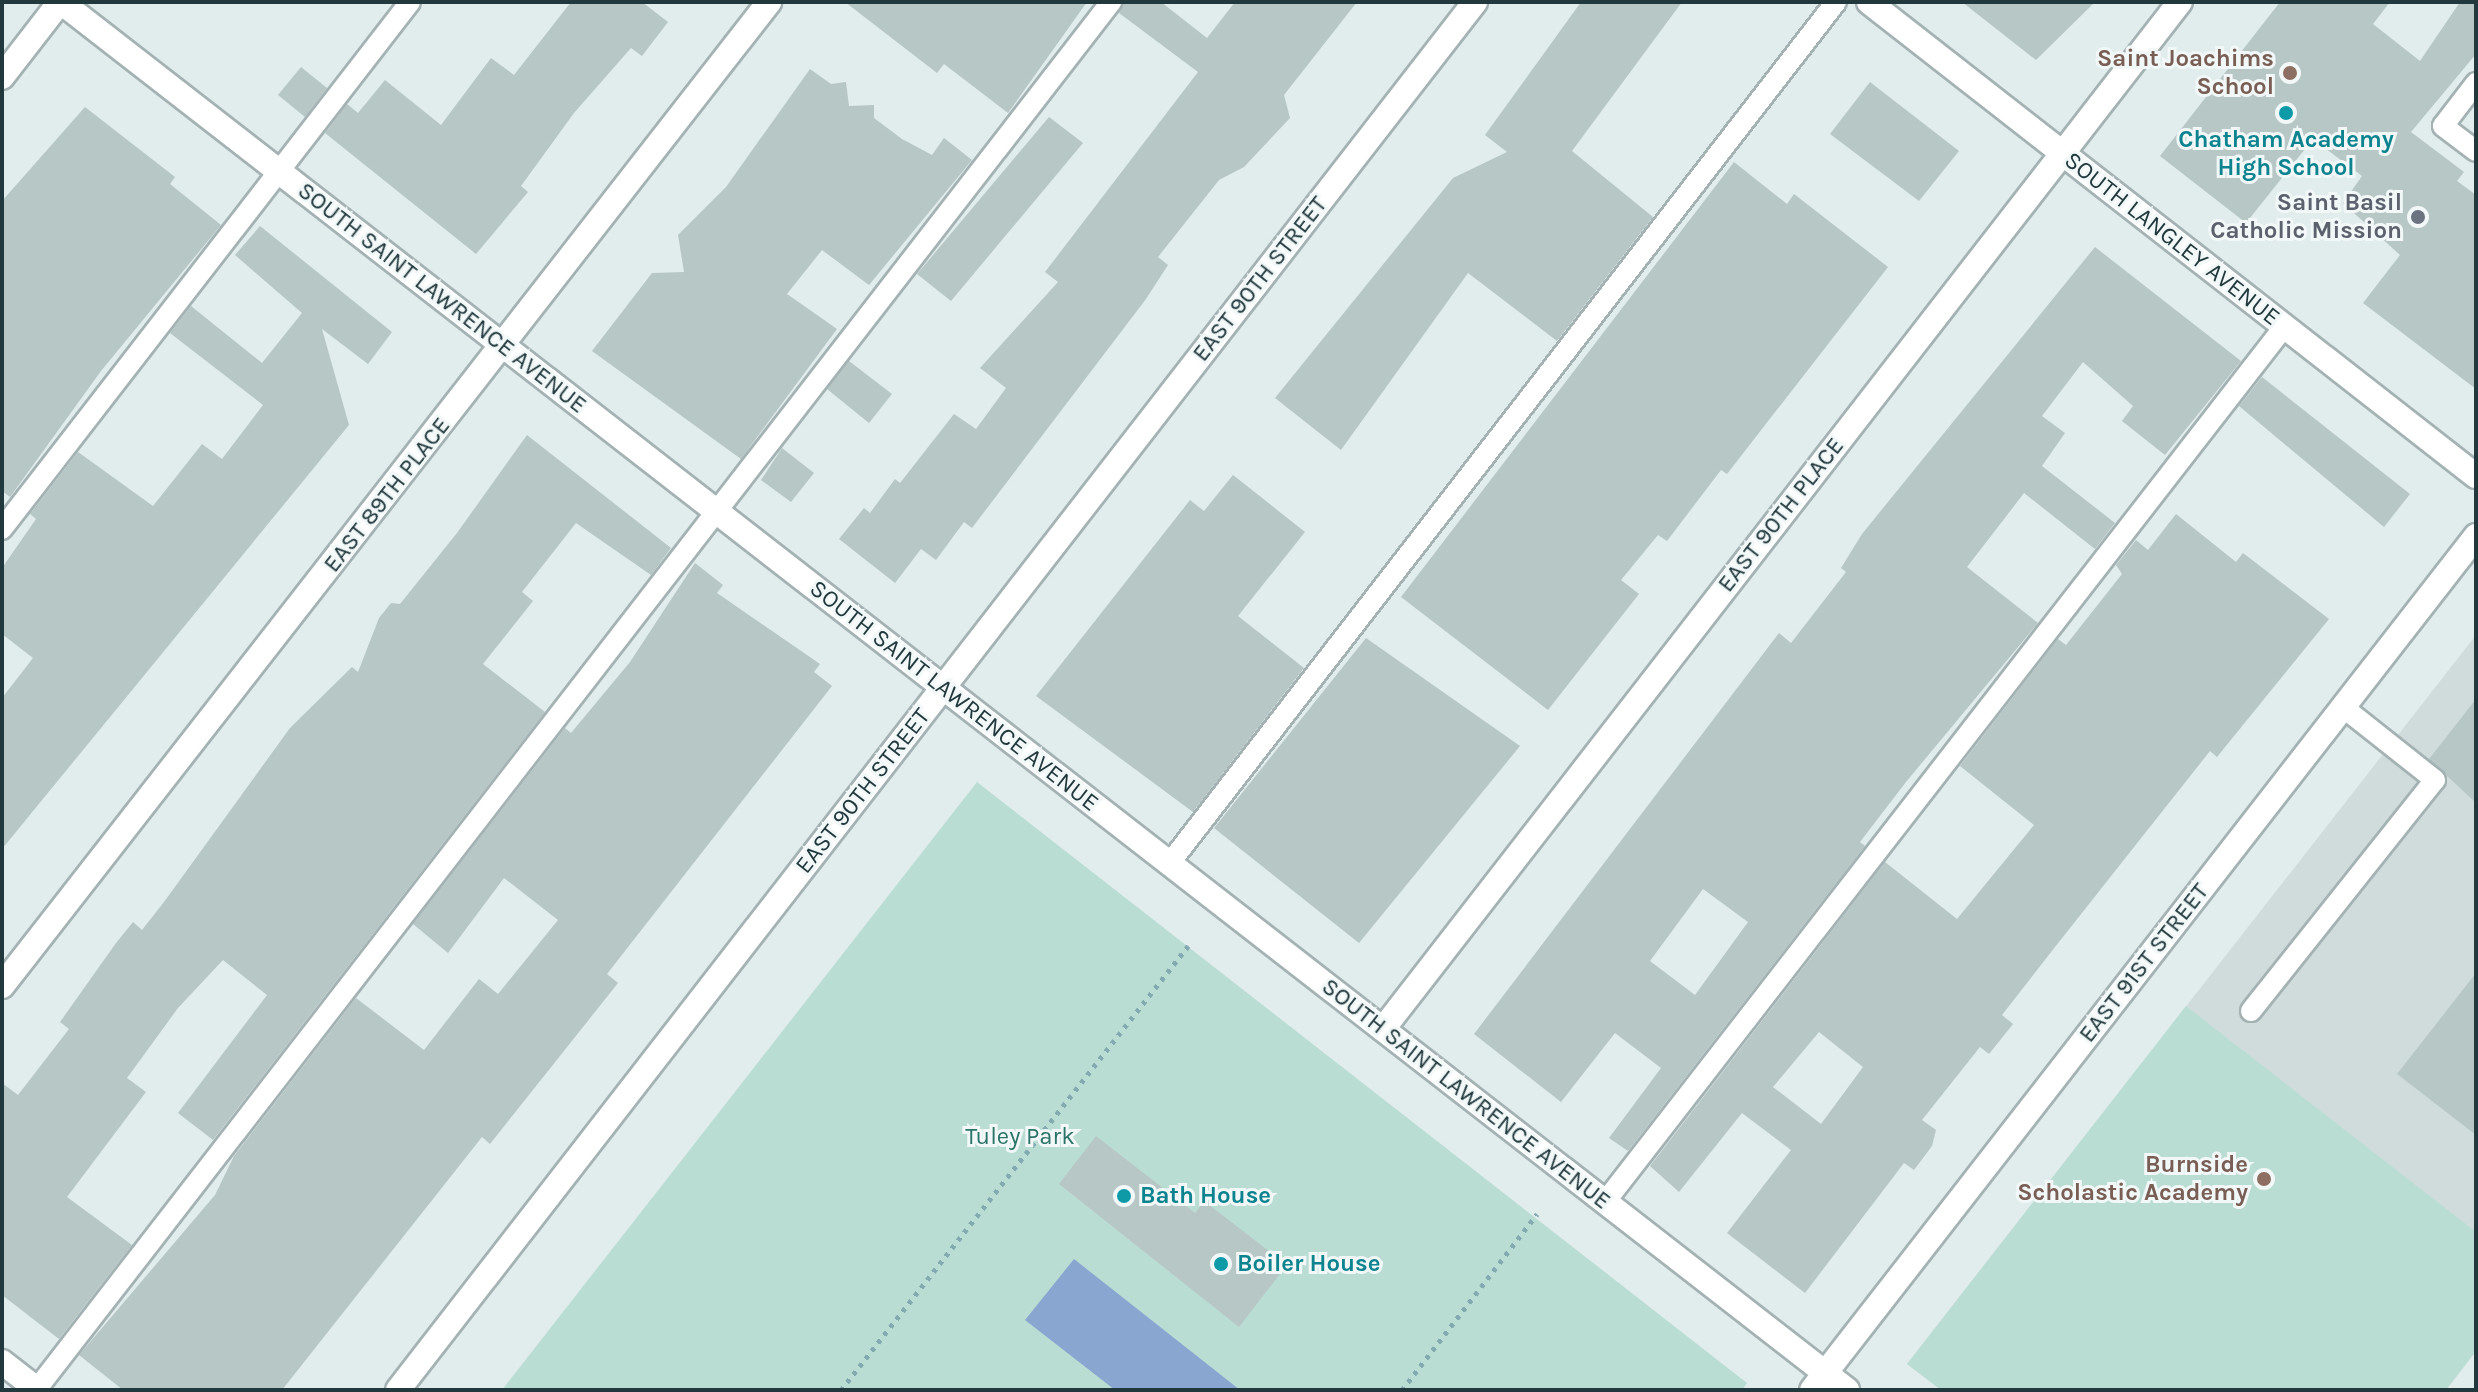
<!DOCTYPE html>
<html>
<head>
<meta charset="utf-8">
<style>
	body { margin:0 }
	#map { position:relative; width:2478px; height:1392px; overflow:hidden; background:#e1ecec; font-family:Karla,sans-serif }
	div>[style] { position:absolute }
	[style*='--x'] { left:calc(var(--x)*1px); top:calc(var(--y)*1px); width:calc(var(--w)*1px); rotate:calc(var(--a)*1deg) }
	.built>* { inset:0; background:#d0dcdc }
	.green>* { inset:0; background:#baddd3 }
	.water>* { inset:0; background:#89a6d1 }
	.building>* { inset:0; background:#b7c7c6 }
	.path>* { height:5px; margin-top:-2.5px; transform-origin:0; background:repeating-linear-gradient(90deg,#82aab0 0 4px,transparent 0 10px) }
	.roads { filter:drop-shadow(2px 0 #a4b2b4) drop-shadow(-2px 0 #a4b2b4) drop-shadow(0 2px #a4b2b4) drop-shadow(0 -2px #a4b2b4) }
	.service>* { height:20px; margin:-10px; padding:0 10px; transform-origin:10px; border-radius:10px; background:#fff }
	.minor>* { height:24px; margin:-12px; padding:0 12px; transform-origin:12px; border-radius:12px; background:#fff }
	.dots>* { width:22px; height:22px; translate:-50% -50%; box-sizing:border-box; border:4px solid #f2f8f8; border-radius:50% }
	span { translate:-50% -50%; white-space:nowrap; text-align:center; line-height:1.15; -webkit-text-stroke:6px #f2f8f8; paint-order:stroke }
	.education-label { font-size:24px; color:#785e54; font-weight:700 }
	.right { translate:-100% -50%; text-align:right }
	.culture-label { font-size:24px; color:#0d838f; font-weight:700 }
	.left { translate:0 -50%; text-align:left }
	.worship-label { font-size:24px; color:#5b616d; font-weight:700 }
	.street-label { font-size:24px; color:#21383d }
	.park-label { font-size:24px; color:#2b7468 }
	.frame { position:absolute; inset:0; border:4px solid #21383d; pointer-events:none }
</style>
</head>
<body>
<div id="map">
	<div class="built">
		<i style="clip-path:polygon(2476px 635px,2476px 1351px,2446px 1390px,1941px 1390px,1907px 1364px)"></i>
	</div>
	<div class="green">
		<i style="clip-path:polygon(977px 782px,1747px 1383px,1742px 1390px,502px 1390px)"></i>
		<i style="clip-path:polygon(2186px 1006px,2476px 1232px,2476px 1351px,2446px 1390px,1941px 1390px,1907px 1364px)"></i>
	</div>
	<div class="water">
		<i style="clip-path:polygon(1074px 1259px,1240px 1390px,1115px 1390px,1025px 1320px)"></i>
	</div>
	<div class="building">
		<i style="clip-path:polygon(571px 2px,642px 2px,668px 22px,642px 56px,631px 48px,574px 113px,521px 186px,528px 192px,476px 254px,325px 133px,347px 104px,358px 113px,385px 80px,441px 125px,491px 58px,514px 75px)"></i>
		<i style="clip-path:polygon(845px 2px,1087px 2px,1008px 113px,944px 64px,937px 73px)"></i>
		<i style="clip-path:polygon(1124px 2px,1161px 2px,1207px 38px,1235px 2px,1357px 2px,1284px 95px,1290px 118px,1244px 167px,1219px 180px,1158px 257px,1168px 265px,1146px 299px,972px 528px,964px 522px,936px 560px,921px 549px,895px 583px,839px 539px,864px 508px,870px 513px,895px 479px,900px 483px,954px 414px,976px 429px,1006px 388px,980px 368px,1058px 282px,1045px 272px,1198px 72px,1119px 13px)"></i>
		<i style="clip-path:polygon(1581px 2px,1682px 2px,1572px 151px,1653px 217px,1557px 341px,1468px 273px,1341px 450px,1275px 398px,1453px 178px,1507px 152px,1485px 135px)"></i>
		<i style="clip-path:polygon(1962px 2px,2095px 2px,2036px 60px)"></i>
		<i style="clip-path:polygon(2280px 2px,2390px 2px,2373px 24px,2420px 61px,2460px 2px,2476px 2px,2476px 54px,2411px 132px,2464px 172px,2457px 181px,2476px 195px,2476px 389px,2363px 303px,2400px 255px,2343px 203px,2362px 176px,2313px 139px,2246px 223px,2160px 156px)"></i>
		<i style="clip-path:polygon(301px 67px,327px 88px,305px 117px,278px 95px)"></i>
		<i style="clip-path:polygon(810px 69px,831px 84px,846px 82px,849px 106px,874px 105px,874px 118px,902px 139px,932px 155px,944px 138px,972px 160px,869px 285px,822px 250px,787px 294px,837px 329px,741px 459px,592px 351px,652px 273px,684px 272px,678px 235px,726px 187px)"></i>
		<i style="clip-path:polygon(1870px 82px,1959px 151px,1919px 201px,1830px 134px)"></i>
		<i style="clip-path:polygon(85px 107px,175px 177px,170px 184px,221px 225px,101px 371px,10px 497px,2px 491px,2px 201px)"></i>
		<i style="clip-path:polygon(1049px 117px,1083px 143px,951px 301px,917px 274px)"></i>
		<i style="clip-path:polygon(1734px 162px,1787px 204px,1794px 194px,1888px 267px,1727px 474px,1721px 470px,1667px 541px,1658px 535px,1621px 580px,1639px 594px,1548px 710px,1401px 597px)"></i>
		<i style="clip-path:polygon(260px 226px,392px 332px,368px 364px,322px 329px,349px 425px,2px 849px,2px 698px,33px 658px,2px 634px,2px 568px,36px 519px,30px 514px,78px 452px,153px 506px,202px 444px,222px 459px,263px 405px,170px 333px,191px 306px,262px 363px,302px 313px,235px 255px)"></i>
		<i style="clip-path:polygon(evenodd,2095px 247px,2241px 361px,2165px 455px,2122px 421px,2133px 406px,2083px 362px,2042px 416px,2065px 433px,2042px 466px,2115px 523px,2095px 549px,2024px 493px,1991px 536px,1967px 567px,2038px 623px,1906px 782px,1860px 842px,1865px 846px,1628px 1151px,1609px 1138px,1661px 1068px,1615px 1033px,1561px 1102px,1474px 1034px,1779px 633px,1791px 643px,1846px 572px,1841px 568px,1862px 534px,2095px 247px,1703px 889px,1748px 922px,1695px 995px,1650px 961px,1703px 889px)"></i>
		<i style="clip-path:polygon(849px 361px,892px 394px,869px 423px,827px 389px)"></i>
		<i style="clip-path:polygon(2262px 377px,2410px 494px,2384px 527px,2239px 406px)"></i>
		<i style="clip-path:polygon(527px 435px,671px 548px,651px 575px,576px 523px,522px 592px,533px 601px,483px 664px,545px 712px,213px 1140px,178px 1113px,267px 995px,223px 960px,178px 1008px,127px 1078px,146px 1092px,67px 1197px,132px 1245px,59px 1339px,2px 1295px,2px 1083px,18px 1095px,69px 1029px,60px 1022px,116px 943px,133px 922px,142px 930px,164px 902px,290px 728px,352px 667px,358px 672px,379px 618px,391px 603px,400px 604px,457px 533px)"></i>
		<i style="clip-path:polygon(782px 448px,814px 473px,791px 502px,761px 480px)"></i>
		<i style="clip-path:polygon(1233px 475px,1305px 532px,1238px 616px,1304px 668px,1193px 812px,1036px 696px,1190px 500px,1204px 511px)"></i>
		<i style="clip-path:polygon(evenodd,2176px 514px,2236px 562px,2243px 553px,2329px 619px,2217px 757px,2210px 751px,2055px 947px,2002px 1015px,2013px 1024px,1989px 1054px,1980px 1047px,1922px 1120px,1936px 1130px,1932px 1146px,1914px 1170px,1904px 1163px,1805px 1293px,1727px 1233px,1791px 1150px,1742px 1113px,1679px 1192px,1650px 1166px,1885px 862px,1957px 919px,2034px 825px,1960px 766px,2058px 639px,2066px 645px,2122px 574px,2116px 565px,2136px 540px,2148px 550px,2176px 514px,1819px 1032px,1863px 1067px,1821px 1124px,1773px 1087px,1819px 1032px)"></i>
		<i style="clip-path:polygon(695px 563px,723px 585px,717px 593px,820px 664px,814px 672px,832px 686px,607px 974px,618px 983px,490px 1144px,482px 1137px,282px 1390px,123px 1390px,79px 1355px,215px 1195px,234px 1156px,356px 998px,424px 1050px,479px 979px,498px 994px,558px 920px,504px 878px,448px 953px,413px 924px,565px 728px,571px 733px,630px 662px)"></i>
		<i style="clip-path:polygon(1366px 638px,1520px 746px,1359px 943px,1214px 828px)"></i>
		<i style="clip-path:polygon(2476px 699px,2476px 803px,2429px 759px)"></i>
		<i style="clip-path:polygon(2476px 973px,2476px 1135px,2397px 1074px)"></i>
		<i style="clip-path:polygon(1096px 1136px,1195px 1213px,1204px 1201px,1287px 1265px,1239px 1327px,1059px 1184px)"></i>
	</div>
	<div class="path">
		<i style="--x:841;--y:1390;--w:564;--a:-51.99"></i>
		<i style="--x:1402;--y:1390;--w:222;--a:-52.5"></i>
	</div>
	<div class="roads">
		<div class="service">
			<i style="--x:2476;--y:83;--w:54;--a:127.5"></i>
			<i style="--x:2443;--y:126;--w:41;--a:37.1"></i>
			<i style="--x:2;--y:529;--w:666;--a:-52.25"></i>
			<i style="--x:1169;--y:864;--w:1090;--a:-52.27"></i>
			<i style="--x:2251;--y:1011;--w:295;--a:-51.5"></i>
			<i style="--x:2435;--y:780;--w:117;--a:-141.6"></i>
			<i style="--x:1605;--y:1202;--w:1108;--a:-52.19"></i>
			<i style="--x:36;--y:1390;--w:1756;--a:-52.24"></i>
		</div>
		<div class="minor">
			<i style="--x:61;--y:2;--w:2262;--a:37.85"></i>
			<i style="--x:1869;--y:2;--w:770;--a:37.99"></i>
			<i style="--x:2;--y:77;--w:95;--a:-52.3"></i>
			<i style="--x:2;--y:986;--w:1248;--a:-52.06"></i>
			<i style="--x:1383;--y:1029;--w:1300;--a:-52.19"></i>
			<i style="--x:2;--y:1362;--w:46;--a:37.9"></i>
			<i style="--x:398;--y:1390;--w:1757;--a:-52.19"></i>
			<i style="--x:1812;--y:1390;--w:1082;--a:-52.13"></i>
		</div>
	</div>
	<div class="dots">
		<i style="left:2290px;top:73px;background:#8d6e63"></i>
		<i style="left:2286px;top:113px;background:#0f9aa8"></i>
		<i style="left:2418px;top:217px;background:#6b7280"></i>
		<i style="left:2264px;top:1179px;background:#8d6e63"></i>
		<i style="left:1124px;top:1196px;background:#0f9aa8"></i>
		<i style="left:1221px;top:1264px;background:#0f9aa8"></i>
	</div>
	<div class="education-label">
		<span class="right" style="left:2274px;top:73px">Saint Joachims<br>School</span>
		<span class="right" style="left:2248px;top:1179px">Burnside<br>Scholastic Academy</span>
	</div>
	<div class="culture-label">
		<span style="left:2286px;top:154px">Chatham Academy<br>High School</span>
		<span class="left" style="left:1140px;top:1196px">Bath House</span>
		<span class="left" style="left:1237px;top:1264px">Boiler House</span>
	</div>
	<div class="worship-label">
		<span class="right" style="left:2402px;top:217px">Saint Basil<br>Catholic Mission</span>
	</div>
	<div class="street-label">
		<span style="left:2172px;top:239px;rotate:38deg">SOUTH LANGLEY AVENUE</span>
		<span style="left:1260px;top:279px;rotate:-52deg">EAST 90TH STREET</span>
		<span style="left:442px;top:298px;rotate:38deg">SOUTH SAINT LAWRENCE AVENUE</span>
		<span style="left:387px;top:495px;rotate:-52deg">EAST 89TH PLACE</span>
		<span style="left:1781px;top:515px;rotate:-52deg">EAST 90TH PLACE</span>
		<span style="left:954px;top:696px;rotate:38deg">SOUTH SAINT LAWRENCE AVENUE</span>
		<span style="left:863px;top:791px;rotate:-52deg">EAST 90TH STREET</span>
		<span style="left:2144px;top:963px;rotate:-52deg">EAST 91ST STREET</span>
		<span style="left:1466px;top:1094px;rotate:38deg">SOUTH SAINT LAWRENCE AVENUE</span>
	</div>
	<div class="park-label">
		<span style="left:1020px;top:1137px">Tuley Park</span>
	</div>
	<div class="frame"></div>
</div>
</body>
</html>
